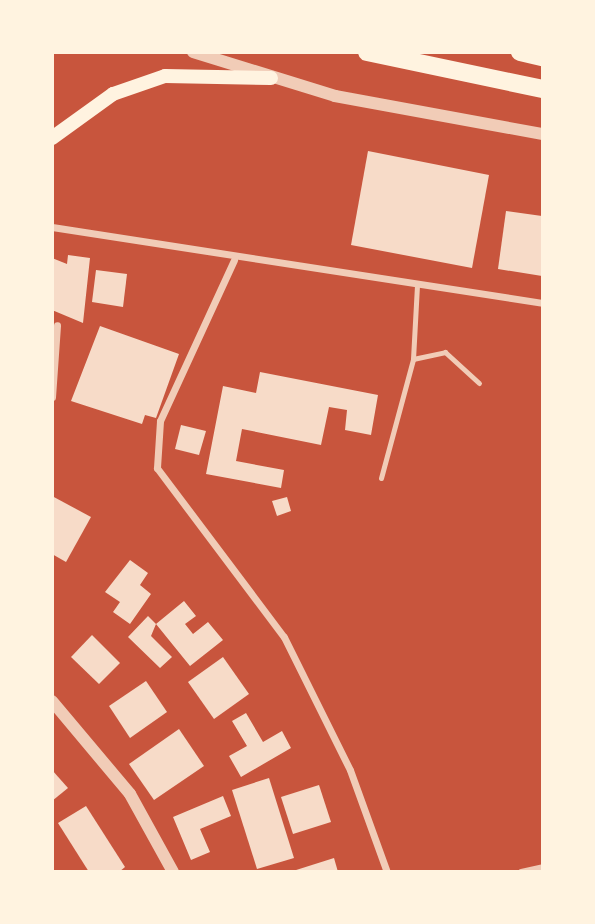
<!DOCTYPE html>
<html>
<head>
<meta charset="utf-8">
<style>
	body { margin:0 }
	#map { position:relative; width:595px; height:924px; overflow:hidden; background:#c8553d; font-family:"Fira Sans",sans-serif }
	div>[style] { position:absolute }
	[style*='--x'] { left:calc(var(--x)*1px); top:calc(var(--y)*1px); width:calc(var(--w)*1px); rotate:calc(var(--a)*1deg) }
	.building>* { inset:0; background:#f7dbc8 }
	.service>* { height:5px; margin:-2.5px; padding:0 2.5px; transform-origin:2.5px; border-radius:2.5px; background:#f1ccb7 }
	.minor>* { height:7px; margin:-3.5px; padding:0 3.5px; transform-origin:3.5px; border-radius:3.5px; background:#f1ccb7 }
	.tertiary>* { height:12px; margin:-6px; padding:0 6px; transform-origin:6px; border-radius:6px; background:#f1ccb7 }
	.secondary>* { height:14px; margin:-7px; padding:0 7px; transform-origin:7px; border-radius:7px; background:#fff3e0 }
	.trunk>* { height:18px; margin:-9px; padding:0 9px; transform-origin:9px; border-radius:9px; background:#fff3e0 }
	span { translate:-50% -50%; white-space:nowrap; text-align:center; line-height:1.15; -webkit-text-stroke:5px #fff3e0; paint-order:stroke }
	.frame { position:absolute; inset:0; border:54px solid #fff3e0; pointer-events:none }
</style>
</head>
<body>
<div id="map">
	<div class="building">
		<i style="clip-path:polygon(368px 151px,489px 175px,472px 268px,351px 245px)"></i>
		<i style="clip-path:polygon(506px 211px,542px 216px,542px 276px,498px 269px)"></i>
		<i style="clip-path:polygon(68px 255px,90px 258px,83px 323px,52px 310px,52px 258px,67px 264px)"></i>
		<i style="clip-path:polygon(96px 270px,127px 274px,123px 307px,92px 302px)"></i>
		<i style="clip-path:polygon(100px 326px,179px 354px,156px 418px,145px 415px,142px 424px,71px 401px)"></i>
		<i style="clip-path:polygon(260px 372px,378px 395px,371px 435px,345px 430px,347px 410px,329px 407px,321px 445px,242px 429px,236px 461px,284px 470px,281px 488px,206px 474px,223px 386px,256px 393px)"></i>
		<i style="clip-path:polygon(181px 425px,206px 431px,199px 455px,175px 449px)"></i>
		<i style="clip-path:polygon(52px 496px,91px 517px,66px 562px,52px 554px)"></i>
		<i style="clip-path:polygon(287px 497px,291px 511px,277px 516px,272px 501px)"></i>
		<i style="clip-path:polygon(130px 560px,148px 573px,140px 585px,151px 594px,130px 624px,113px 612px,120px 602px,105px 592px)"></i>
		<i style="clip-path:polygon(184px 601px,196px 616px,185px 624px,193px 634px,208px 622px,223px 640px,190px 666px,156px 624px)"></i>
		<i style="clip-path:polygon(148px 616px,156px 624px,151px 636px,172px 657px,160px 668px,128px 637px)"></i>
		<i style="clip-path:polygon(92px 635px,120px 663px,99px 684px,71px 657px)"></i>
		<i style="clip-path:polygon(223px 657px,249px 694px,214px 719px,188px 682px)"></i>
		<i style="clip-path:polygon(146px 681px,167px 712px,130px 738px,109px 706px)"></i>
		<i style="clip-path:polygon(246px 713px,263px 742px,282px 731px,291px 748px,241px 777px,229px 756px,247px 746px,232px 721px)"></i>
		<i style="clip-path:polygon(179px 729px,204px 766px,154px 800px,129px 764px)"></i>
		<i style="clip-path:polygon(52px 770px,68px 788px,52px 801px)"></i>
		<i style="clip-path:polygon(269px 778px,294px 858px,257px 869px,232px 790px)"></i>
		<i style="clip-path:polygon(319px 785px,331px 822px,293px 834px,281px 797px)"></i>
		<i style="clip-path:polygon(223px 796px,231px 816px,200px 829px,210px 852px,191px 860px,173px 817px)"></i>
		<i style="clip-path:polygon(86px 806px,125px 867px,119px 872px,89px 872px,58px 823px)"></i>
		<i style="clip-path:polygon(334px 858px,338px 872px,293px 872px,293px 871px)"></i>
	</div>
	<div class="service">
		<i style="--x:413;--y:359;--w:33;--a:-12"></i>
		<i style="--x:445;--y:352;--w:46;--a:42.4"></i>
		<i style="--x:381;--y:478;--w:123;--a:-74.9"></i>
		<i style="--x:413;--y:359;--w:74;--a:-86.9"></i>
	</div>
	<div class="minor">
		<i style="--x:52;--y:227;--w:496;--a:8.8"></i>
		<i style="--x:234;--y:260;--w:177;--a:114.7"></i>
		<i style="--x:160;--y:421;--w:47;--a:93.7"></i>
		<i style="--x:157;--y:468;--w:211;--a:53.1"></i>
		<i style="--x:284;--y:637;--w:148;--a:63.6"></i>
		<i style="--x:350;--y:770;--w:109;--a:70.1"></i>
		<i style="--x:52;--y:397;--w:72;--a:-86"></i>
		<i style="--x:521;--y:872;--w:22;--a:-13"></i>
	</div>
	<div class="tertiary">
		<i style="--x:193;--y:52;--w:149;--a:17.2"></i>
		<i style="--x:335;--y:96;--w:210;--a:10.4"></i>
		<i style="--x:52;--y:701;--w:121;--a:50"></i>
		<i style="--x:130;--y:794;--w:89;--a:61.1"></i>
	</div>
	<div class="secondary">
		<i style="--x:52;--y:138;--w:75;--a:-35.8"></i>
		<i style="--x:113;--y:94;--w:55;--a:-19.1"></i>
		<i style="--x:165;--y:76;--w:106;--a:1.1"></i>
	</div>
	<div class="trunk">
		<i style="--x:367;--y:52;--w:179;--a:11.9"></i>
		<i style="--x:520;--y:52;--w:23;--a:13"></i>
	</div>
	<div class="frame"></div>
</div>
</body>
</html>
